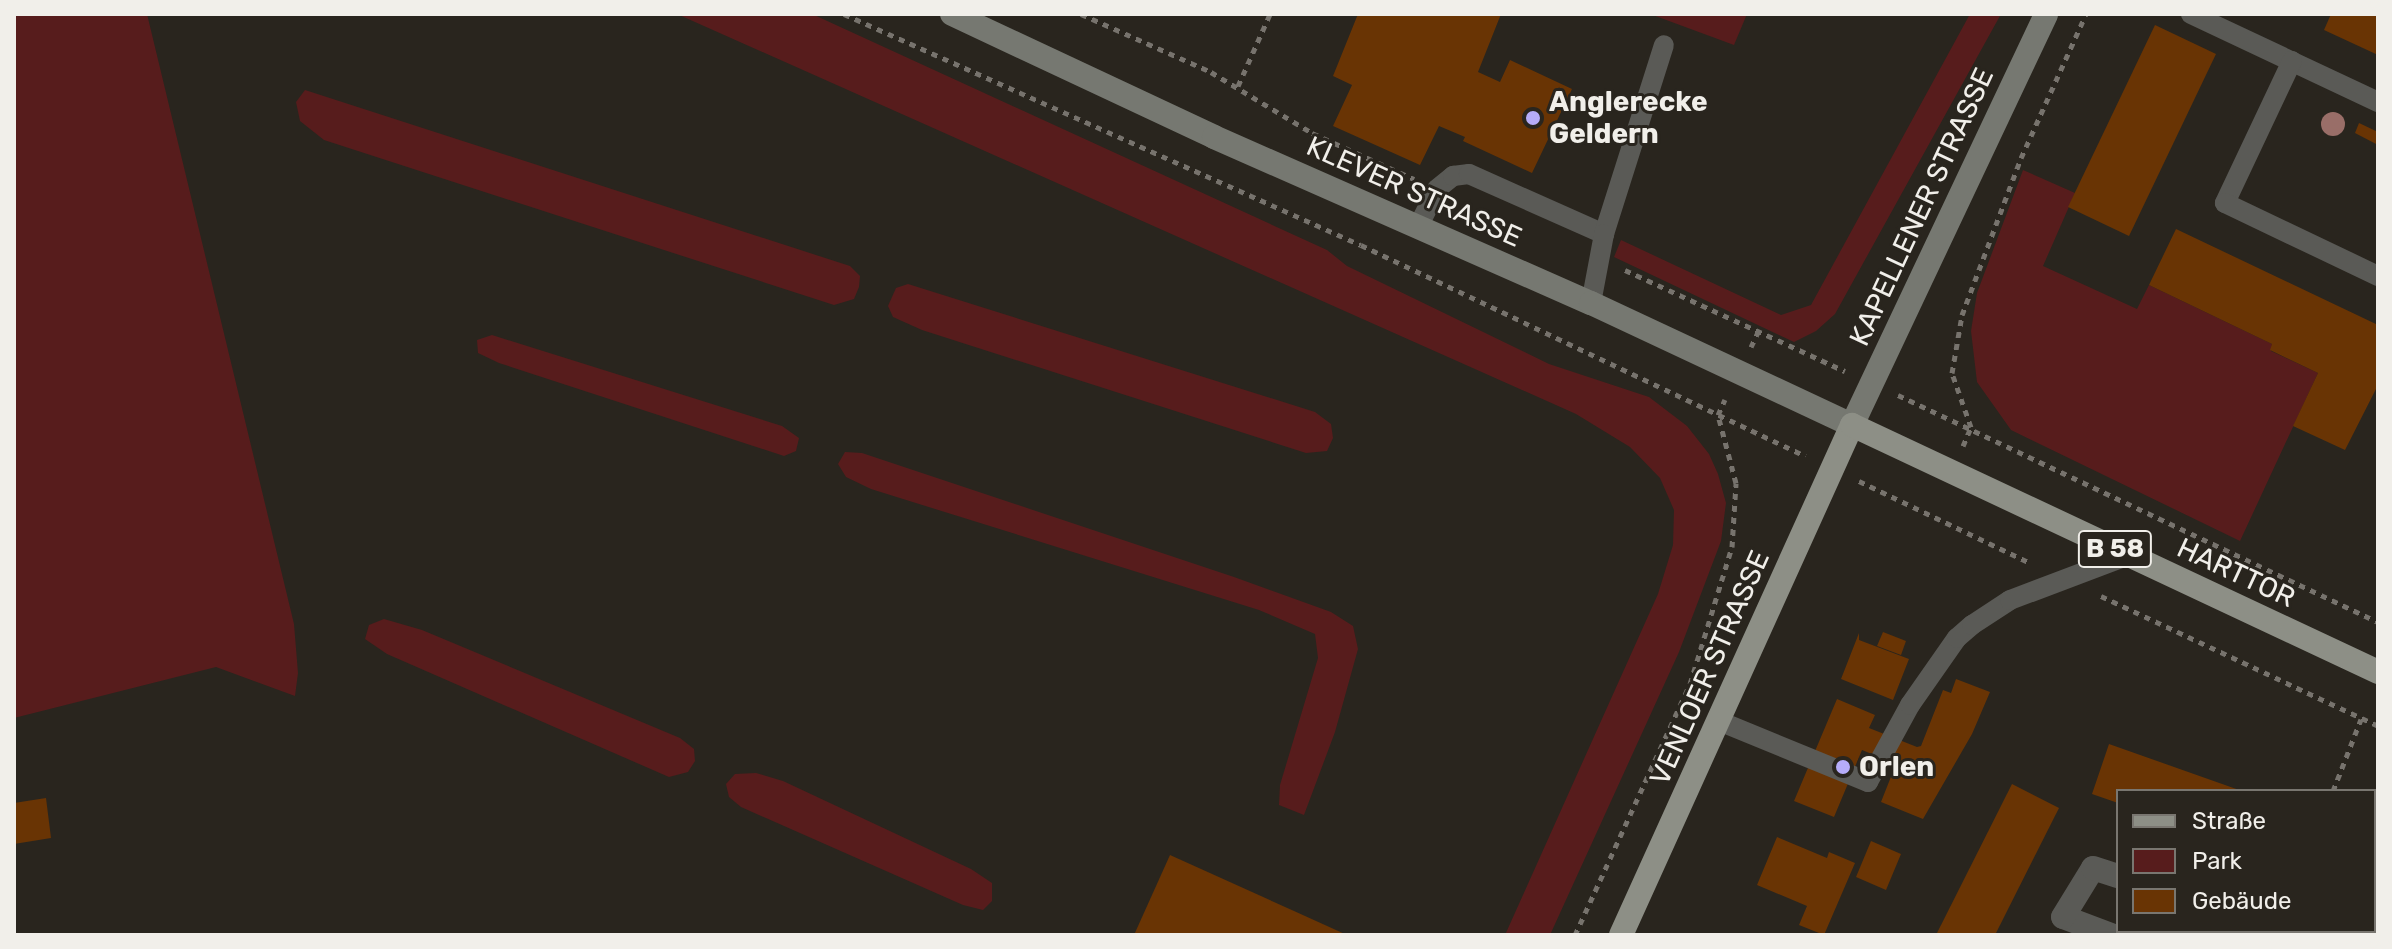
<!DOCTYPE html>
<html>
<head>
<meta charset="utf-8">
<style>
	body { margin:0 }
	#map { position:relative; width:2392px; height:949px; overflow:hidden; background:#29251e; font-family:Rubik,sans-serif }
	div>[style] { position:absolute }
	[style*='--x'] { left:calc(var(--x)*1px); top:calc(var(--y)*1px); width:calc(var(--w)*1px); rotate:calc(var(--a)*1deg) }
	.green>* { inset:0; background:#571c1c }
	.building>* { inset:0; background:#693404 }
	.path>* { height:5px; margin-top:-2.5px; transform-origin:0; background:repeating-linear-gradient(90deg,#77736d 0 6px,transparent 0 12px) }
	.service>* { height:20px; margin:-10px; padding:0 10px; transform-origin:10px; border-radius:10px; background:#5a5a56 }
	.minor>* { height:24px; margin:-12px; padding:0 12px; transform-origin:12px; border-radius:12px; background:#5a5a56 }
	.secondary>* { height:24px; margin:-12px; padding:0 12px; transform-origin:12px; border-radius:12px; background:#767871 }
	.primary>* { height:24px; margin:-12px; padding:0 12px; transform-origin:12px; border-radius:12px; background:#8d8f86 }
	.trees>* { width:24px; height:24px; margin:-12px; border-radius:50%; background:#996e68 }
	.dots>* { width:22px; height:22px; translate:-50% -50%; box-sizing:border-box; border:4px solid #29251e; border-radius:50% }
	span { translate:-50% -50%; white-space:nowrap; text-align:center; line-height:1.15; -webkit-text-stroke:6px #29251e; paint-order:stroke }
	.shield-label span { padding:2px 6px; background:#29251e; border:2px solid; border-radius:6px; -webkit-text-stroke-width:0 }
	.shield-label { font-size:26px; color:#f1efea; font-weight:700 }
	.poi-label { font-size:28px; color:#f1efea; font-weight:700 }
	.left { translate:0 -50%; text-align:left }
	.street-label { font-size:28px; color:#f1efea }
	.frame { position:absolute; inset:0; border:16px solid #f1efea; pointer-events:none }
	.legend { position:absolute; left:2116px; top:789px; width:260px; height:144px; box-sizing:border-box; background:#29251e; border:2px solid #797670; margin:0; padding:10px 14px; list-style:none; font-size:24px; color:#f1efea }
	.legend li { display:flex; align-items:center; gap:16px; height:40px }
	.legend b { width:40px; border:2px solid #797670 }
</style>
</head>
<body>
<div id="map">
	<div class="green">
		<i style="clip-path:polygon(14px 14px,147px 14px,294px 624px,298px 673px,295px 696px,216px 667px,14px 718px)"></i>
		<i style="clip-path:polygon(677px 14px,812px 14px,1327px 250px,1347px 266px,1549px 364px,1649px 397px,1687px 426px,1709px 454px,1718px 474px,1726px 503px,1721px 541px,1679px 652px,1550px 935px,1505px 935px,1658px 594px,1673px 545px,1674px 510px,1660px 478px,1630px 447px,1576px 414px)"></i>
		<i style="clip-path:polygon(1650px 14px,1747px 14px,1734px 45px)"></i>
		<i style="clip-path:polygon(1970px 14px,2001px 14px,1835px 314px,1816px 331px,1794px 342px,1614px 257px,1621px 240px,1781px 315px,1811px 305px)"></i>
		<i style="clip-path:polygon(305px 90px,850px 266px,860px 276px,859px 287px,854px 299px,834px 305px,324px 140px,300px 121px,296px 102px)"></i>
		<i style="clip-path:polygon(2023px 170px,2075px 193px,2043px 266px,2137px 309px,2149px 285px,2272px 344px,2271px 351px,2318px 373px,2240px 541px,2011px 430px,1977px 382px,1971px 331px,1977px 293px)"></i>
		<i style="clip-path:polygon(908px 284px,1315px 412px,1331px 424px,1333px 438px,1327px 451px,1306px 453px,922px 330px,893px 317px,888px 306px,896px 288px)"></i>
		<i style="clip-path:polygon(492px 335px,782px 426px,799px 438px,796px 451px,784px 456px,499px 363px,478px 353px,477px 340px)"></i>
		<i style="clip-path:polygon(845px 452px,862px 453px,1234px 577px,1331px 612px,1353px 626px,1358px 649px,1335px 732px,1304px 815px,1279px 805px,1280px 785px,1318px 658px,1315px 634px,1259px 610px,871px 489px,846px 477px,838px 464px)"></i>
		<i style="clip-path:polygon(384px 619px,422px 630px,680px 738px,694px 749px,695px 761px,688px 772px,669px 777px,387px 654px,365px 639px,369px 625px)"></i>
		<i style="clip-path:polygon(756px 773px,783px 781px,971px 869px,992px 883px,992px 901px,983px 910px,963px 905px,741px 807px,729px 797px,726px 784px,735px 774px)"></i>
	</div>
	<div class="building">
		<i style="clip-path:polygon(1358px 14px,1501px 14px,1478px 72px,1500px 82px,1510px 60px,1572px 89px,1532px 173px,1463px 141px,1465px 137px,1439px 126px,1420px 165px,1333px 126px,1352px 85px,1333px 76px)"></i>
		<i style="clip-path:polygon(2331px 14px,2378px 14px,2378px 55px,2324px 30px)"></i>
		<i style="clip-path:polygon(2155px 25px,2216px 54px,2129px 236px,2068px 207px)"></i>
		<i style="clip-path:polygon(2359px 123px,2378px 132px,2378px 145px,2355px 133px)"></i>
		<i style="clip-path:polygon(2176px 229px,2378px 325px,2378px 385px,2345px 450px,2293px 426px,2318px 373px,2270px 350px,2272px 344px,2149px 285px)"></i>
		<i style="clip-path:polygon(1883px 632px,1906px 641px,1901px 655px,1877px 646px)"></i>
		<i style="clip-path:polygon(1859px 633px,1859px 640px,1909px 659px,1893px 700px,1841px 679px)"></i>
		<i style="clip-path:polygon(1956px 679px,1990px 692px,1972px 734px,1923px 819px,1881px 802px,1896px 764px,1862px 750px,1834px 817px,1794px 801px,1837px 699px,1875px 715px,1869px 728px,1917px 747px,1921px 746px,1943px 690px,1951px 693px)"></i>
		<i style="clip-path:polygon(2109px 744px,2242px 791px,2118px 791px,2118px 803px,2092px 794px)"></i>
		<i style="clip-path:polygon(2012px 784px,2059px 808px,1995px 935px,1936px 935px)"></i>
		<i style="clip-path:polygon(46px 798px,51px 838px,14px 844px,14px 803px)"></i>
		<i style="clip-path:polygon(1777px 837px,1827px 858px,1829px 852px,1855px 863px,1824px 935px,1799px 925px,1807px 906px,1757px 885px)"></i>
		<i style="clip-path:polygon(1871px 841px,1901px 854px,1886px 890px,1856px 877px)"></i>
		<i style="clip-path:polygon(2374px 844px,2378px 845px,2378px 910px,2374px 909px)"></i>
		<i style="clip-path:polygon(1170px 855px,1294px 911px,1347px 935px,1134px 935px)"></i>
	</div>
	<div class="path">
		<i style="--x:844;--y:14;--w:566;--a:24.08"></i>
		<i style="--x:1361;--y:245;--w:492;--a:25.4"></i>
		<i style="--x:1081;--y:14;--w:142;--a:24"></i>
		<i style="--x:1211;--y:72;--w:118;--a:31.1"></i>
		<i style="--x:1312;--y:133;--w:112;--a:24.3"></i>
		<i style="--x:1238;--y:86;--w:79;--a:-66"></i>
		<i style="--x:1625;--y:270;--w:242;--a:24.7"></i>
		<i style="--x:1751;--y:347;--w:19;--a:-65"></i>
		<i style="--x:1898;--y:395;--w:531;--a:25.31"></i>
		<i style="--x:1963;--y:446;--w:21;--a:-67"></i>
		<i style="--x:1971;--y:427;--w:57;--a:-109.4"></i>
		<i style="--x:1952;--y:373;--w:59;--a:-80.2"></i>
		<i style="--x:1962;--y:315;--w:168;--a:-69.4"></i>
		<i style="--x:2021;--y:158;--w:158;--a:-65.7"></i>
		<i style="--x:1859;--y:481;--w:190;--a:25.6"></i>
		<i style="--x:2101;--y:596;--w:306;--a:25.1"></i>
		<i style="--x:2333;--y:791;--w:77;--a:-68.7"></i>
		<i style="--x:1575;--y:935;--w:276;--a:-65.4"></i>
		<i style="--x:1690;--y:684;--w:143;--a:-73"></i>
		<i style="--x:1732;--y:547;--w:64;--a:-86.4"></i>
		<i style="--x:1736;--y:483;--w:70;--a:-104.8"></i>
		<i style="--x:1718;--y:415;--w:17;--a:-66"></i>
	</div>
	<div class="service">
		<i style="--x:2191;--y:14;--w:207;--a:25.2"></i>
		<i style="--x:2292;--y:61;--w:157;--a:115.3"></i>
		<i style="--x:2225;--y:203;--w:170;--a:25.5"></i>
		<i style="--x:1419;--y:225;--w:40;--a:-63.4"></i>
		<i style="--x:1437;--y:189;--w:21;--a:-39"></i>
		<i style="--x:1453;--y:176;--w:16;--a:-7"></i>
		<i style="--x:1469;--y:174;--w:148;--a:24"></i>
		<i style="--x:1604;--y:234;--w:198;--a:-72.4"></i>
		<i style="--x:1591;--y:303;--w:70;--a:-79.3"></i>
		<i style="--x:1719;--y:721;--w:161;--a:22.3"></i>
		<i style="--x:1868;--y:782;--w:88;--a:-61.4"></i>
		<i style="--x:1910;--y:705;--w:82;--a:-55"></i>
		<i style="--x:1957;--y:638;--w:20;--a:-41"></i>
		<i style="--x:1972;--y:625;--w:45;--a:-33.3"></i>
		<i style="--x:2010;--y:600;--w:127;--a:-20.7"></i>
	</div>
	<div class="minor">
		<i style="--x:2280;--y:931;--w:12;--a:20"></i>
		<i style="--x:2111;--y:935;--w:51;--a:-159.4"></i>
		<i style="--x:2063;--y:917;--w:57;--a:-58.5"></i>
		<i style="--x:2093;--y:868;--w:26;--a:18"></i>
	</div>
	<div class="secondary">
		<i style="--x:952;--y:14;--w:289;--a:25.1"></i>
		<i style="--x:1214;--y:137;--w:412;--a:23.8"></i>
		<i style="--x:1591;--y:303;--w:288;--a:25.1"></i>
		<i style="--x:1852;--y:425;--w:454;--a:-64.7"></i>
	</div>
	<div class="primary">
		<i style="--x:1621;--y:935;--w:560;--a:-65.63"></i>
		<i style="--x:1852;--y:425;--w:581;--a:25.15"></i>
	</div>
	<div class="trees">
		<i style="left:2333px;top:124px"></i>
	</div>
	<div class="dots">
		<i style="left:1533px;top:118px;background:#b6acf8"></i>
		<i style="left:1843px;top:767px;background:#b6acf8"></i>
	</div>
	<div class="shield-label">
		<span style="left:2115px;top:549px">B 58</span>
	</div>
	<div class="poi-label">
		<span class="left" style="left:1549px;top:118px">Anglerecke<br>Geldern</span>
		<span class="left" style="left:1859px;top:767px">Orlen</span>
	</div>
	<div class="street-label">
		<span style="left:1414px;top:192px;rotate:24deg">KLEVER STRASSE</span>
		<span style="left:1922px;top:207px;rotate:-65deg">KAPELLENER STRASSE</span>
		<span style="left:2236px;top:573px;rotate:25deg">HARTTOR</span>
		<span style="left:1710px;top:668px;rotate:-66deg">VENLOER STRASSE</span>
	</div>
	<div class="frame"></div>
	<ul class="legend">
	<li><b style="height:10px;background:#8d8f86"></b>Straße</li>
	<li><b style="height:22px;background:#571c1c"></b>Park</li>
	<li><b style="height:22px;background:#693404"></b>Gebäude</li>
	</ul>
</div>
</body>
</html>
